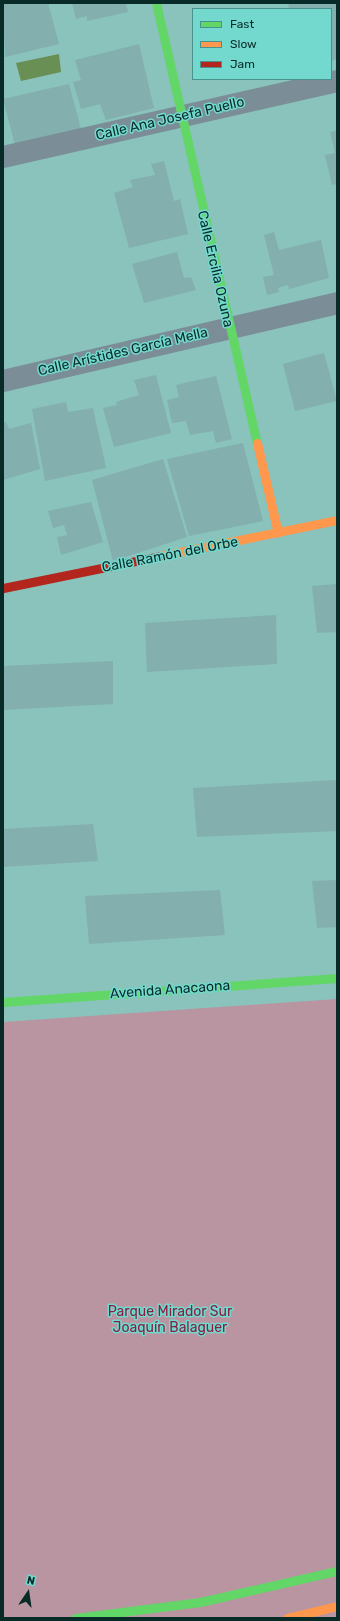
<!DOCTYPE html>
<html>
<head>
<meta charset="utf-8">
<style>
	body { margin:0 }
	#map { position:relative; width:340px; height:1621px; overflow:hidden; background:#8ac2bc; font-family:Rubik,sans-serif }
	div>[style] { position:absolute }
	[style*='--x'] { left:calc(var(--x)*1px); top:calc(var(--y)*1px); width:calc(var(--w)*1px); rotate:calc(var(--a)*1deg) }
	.green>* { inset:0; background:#b895a0 }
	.water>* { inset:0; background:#698f54 }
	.building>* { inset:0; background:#83afaf }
	.street>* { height:22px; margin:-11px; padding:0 11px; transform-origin:11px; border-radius:11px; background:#7b8e97 }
	.fast>* { height:9px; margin:-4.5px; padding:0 4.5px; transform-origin:4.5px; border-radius:4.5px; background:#63d668 }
	.slow>* { height:9px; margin:-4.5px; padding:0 4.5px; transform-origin:4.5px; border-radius:4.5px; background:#ff974d }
	.jam>* { height:9px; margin:-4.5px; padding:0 4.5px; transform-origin:4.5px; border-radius:4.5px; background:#b3261e }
	span { translate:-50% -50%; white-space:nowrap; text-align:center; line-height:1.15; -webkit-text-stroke:3px #73d9cf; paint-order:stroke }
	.street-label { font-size:14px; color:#092b28 }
	.park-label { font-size:14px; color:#861f40 }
	.frame { position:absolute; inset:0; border:4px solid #092b28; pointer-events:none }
	.legend { position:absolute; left:192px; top:8px; width:140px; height:72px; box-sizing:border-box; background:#73d9cf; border:1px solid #49938c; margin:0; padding:5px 7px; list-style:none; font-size:12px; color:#092b28 }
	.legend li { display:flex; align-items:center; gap:8px; height:20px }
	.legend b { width:20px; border:1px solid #49938c }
	.north { position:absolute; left:8px; top:1573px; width:40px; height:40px; -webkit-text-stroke:3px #73d9cf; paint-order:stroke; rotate:13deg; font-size:11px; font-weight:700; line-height:16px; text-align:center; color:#092b28 }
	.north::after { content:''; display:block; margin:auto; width:14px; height:18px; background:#092b28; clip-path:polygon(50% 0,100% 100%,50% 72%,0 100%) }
</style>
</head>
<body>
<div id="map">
	<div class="green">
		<i style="clip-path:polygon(337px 999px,337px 1618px,3px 1618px,3px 1022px)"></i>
	</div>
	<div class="water">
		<i style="clip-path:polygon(59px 54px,61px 72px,21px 81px,16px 63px)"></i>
	</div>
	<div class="building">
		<i style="clip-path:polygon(3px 3px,48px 3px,59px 44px,5px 57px)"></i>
		<i style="clip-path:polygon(72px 3px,126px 3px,128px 12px,87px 21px,87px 16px,76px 19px)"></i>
		<i style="clip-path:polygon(288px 3px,337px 3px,337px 59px,331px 61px,331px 9px,289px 9px)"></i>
		<i style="clip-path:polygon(139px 44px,154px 108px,106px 120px,100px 104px,81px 109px,73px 82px,81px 80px,75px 60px)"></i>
		<i style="clip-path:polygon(69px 84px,81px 129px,15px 145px,3px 99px)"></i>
		<i style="clip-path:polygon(337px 130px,337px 184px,332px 185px,325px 155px,335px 153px,330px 132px)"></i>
		<i style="clip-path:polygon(164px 161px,174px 201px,180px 199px,188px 234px,129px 248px,114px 193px,133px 187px,130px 180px,155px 175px,151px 164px)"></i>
		<i style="clip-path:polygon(274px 232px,279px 250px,321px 240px,329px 278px,289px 289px,288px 285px,278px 288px,279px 292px,267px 295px,263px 277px,274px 275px,264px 235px)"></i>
		<i style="clip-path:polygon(177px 252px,184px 278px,191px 277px,196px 290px,144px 303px,132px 264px)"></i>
		<i style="clip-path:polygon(324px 353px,337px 401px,295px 411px,283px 364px)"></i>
		<i style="clip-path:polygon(156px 375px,171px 433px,114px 447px,103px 408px,117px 405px,116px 402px,139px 395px,134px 380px)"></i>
		<i style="clip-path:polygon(216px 376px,232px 439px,216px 443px,213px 431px,190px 435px,186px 421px,172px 423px,167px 400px,179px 397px,176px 385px)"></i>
		<i style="clip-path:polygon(66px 402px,68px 412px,93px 408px,106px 468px,45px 481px,32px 409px)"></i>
		<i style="clip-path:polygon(6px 422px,9px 429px,31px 423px,40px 469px,3px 480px,3px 423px)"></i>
		<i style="clip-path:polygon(243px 443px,263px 521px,189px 536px,167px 459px)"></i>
		<i style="clip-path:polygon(163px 459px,187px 537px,113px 561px,92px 480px)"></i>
		<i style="clip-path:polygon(91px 502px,103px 542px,61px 555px,57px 537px,67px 535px,64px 525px,53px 528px,48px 511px)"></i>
		<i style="clip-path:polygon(337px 584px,337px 632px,317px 633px,312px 586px)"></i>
		<i style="clip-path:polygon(276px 615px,277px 664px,147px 672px,145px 623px)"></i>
		<i style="clip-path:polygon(113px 661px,113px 704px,3px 710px,3px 666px)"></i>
		<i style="clip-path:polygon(337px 780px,337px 831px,197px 837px,193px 788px)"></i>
		<i style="clip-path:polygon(93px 824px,98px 861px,3px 867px,3px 829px)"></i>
		<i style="clip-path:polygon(337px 880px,337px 927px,317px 928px,312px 881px)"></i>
		<i style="clip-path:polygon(220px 890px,225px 935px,89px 944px,85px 896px)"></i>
	</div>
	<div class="street">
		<i style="--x:3;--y:157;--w:343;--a:-12.8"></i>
		<i style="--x:3;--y:381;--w:343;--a:-13.1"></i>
	</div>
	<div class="fast">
		<i style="--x:156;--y:3;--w:451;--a:77.1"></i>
		<i style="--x:3;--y:1002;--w:335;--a:-4.1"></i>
		<i style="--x:75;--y:1618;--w:126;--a:-7.3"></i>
		<i style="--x:200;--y:1602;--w:140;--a:-12.8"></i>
	</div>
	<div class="slow">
		<i style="--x:257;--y:443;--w:92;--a:76.9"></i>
		<i style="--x:160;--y:556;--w:181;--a:-11.5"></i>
		<i style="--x:287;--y:1618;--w:51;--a:-13.5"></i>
	</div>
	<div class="jam">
		<i style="--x:3;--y:588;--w:160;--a:-11.5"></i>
	</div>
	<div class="street-label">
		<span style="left:170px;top:119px;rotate:-13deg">Calle Ana Josefa Puello</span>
		<span style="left:215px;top:269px;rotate:77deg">Calle Ercilia Ozuna</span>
		<span style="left:123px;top:352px;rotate:-13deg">Calle Arístides García Mella</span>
		<span style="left:170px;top:555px;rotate:-11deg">Calle Ramón del Orbe</span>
		<span style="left:170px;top:990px;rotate:-4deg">Avenida Anacaona</span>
	</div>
	<div class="park-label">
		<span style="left:170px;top:1320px">Parque Mirador Sur<br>Joaquín Balaguer</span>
	</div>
	<div class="frame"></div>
	<ul class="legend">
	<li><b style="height:5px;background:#63d668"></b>Fast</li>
	<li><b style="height:5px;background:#ff974d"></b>Slow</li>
	<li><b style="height:5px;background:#b3261e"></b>Jam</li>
	</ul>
	<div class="north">N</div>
</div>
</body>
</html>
